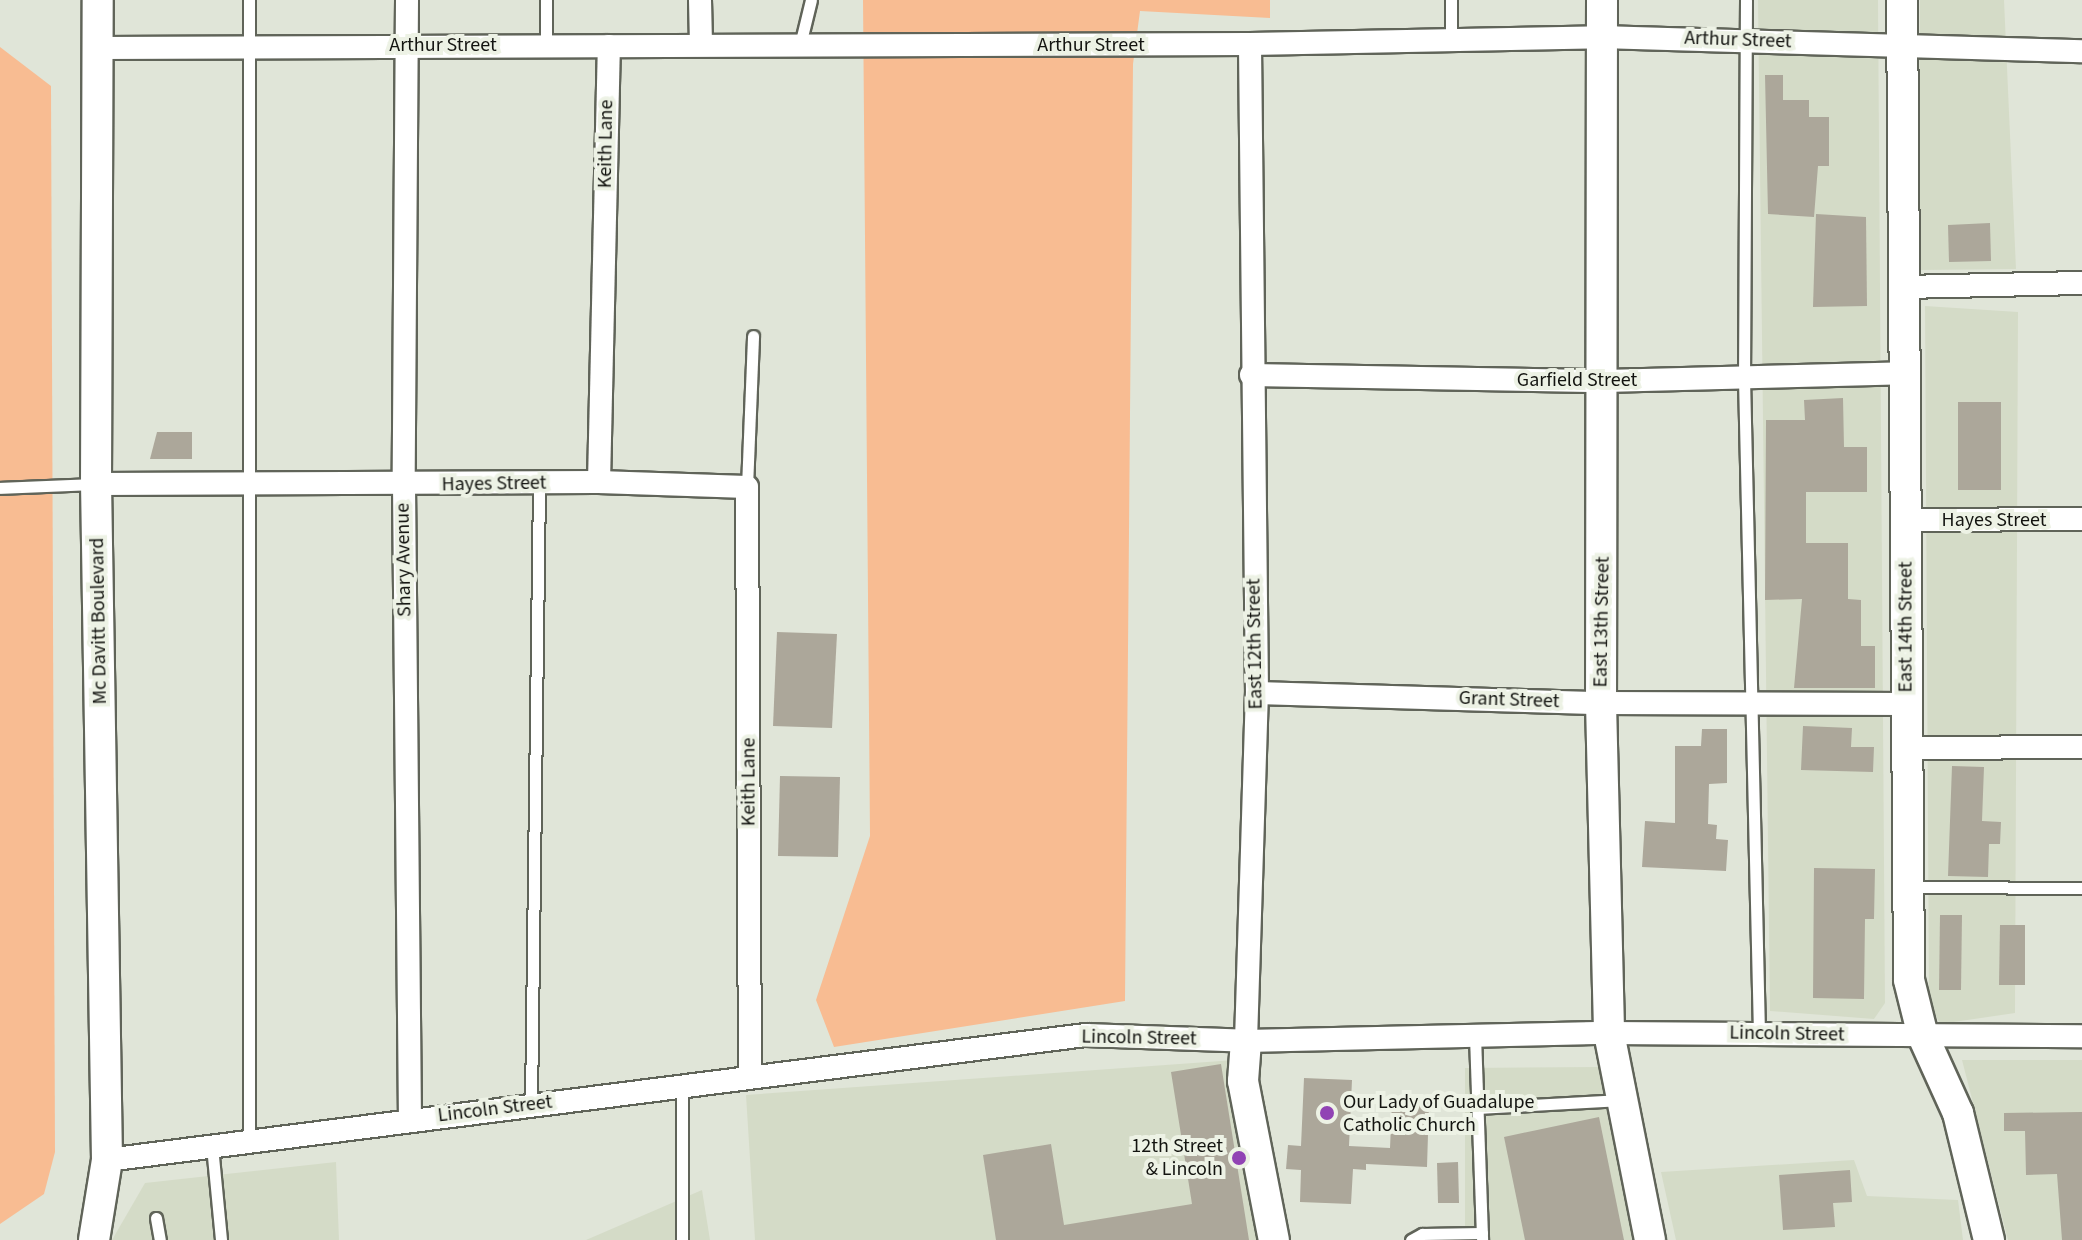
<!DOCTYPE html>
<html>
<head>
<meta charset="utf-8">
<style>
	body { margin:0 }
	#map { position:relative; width:2082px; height:1240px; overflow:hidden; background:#e0e5d8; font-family:"Source Sans 3",sans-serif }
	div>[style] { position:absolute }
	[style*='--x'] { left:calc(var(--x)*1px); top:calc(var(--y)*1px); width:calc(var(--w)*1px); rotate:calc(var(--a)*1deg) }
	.built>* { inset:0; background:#d4dbc7 }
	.green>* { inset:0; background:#f8bc92 }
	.building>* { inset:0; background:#aca79a }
	.roads { filter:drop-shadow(2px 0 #606459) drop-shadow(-2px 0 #606459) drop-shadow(0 2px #606459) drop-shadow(0 -2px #606459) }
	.lane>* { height:11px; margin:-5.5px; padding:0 5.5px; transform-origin:5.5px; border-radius:5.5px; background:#fff }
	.street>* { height:22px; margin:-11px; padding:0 11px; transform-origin:11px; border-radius:11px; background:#fff }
	.secondary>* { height:30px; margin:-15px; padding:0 15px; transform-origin:15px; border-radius:15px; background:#fff }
	.dots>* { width:22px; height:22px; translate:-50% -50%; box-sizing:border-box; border:4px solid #edf2e5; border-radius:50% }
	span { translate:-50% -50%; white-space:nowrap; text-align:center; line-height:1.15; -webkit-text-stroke:8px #edf2e5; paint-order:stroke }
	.street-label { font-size:20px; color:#131410 }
	.poi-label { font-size:20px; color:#131410 }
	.left { translate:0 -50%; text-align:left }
	.right { translate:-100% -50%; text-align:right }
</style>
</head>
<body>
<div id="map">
	<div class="built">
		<i style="clip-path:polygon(1758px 0,1878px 0,1885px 1003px,1874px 1019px,1770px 1011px)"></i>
		<i style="clip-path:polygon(1920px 0,2004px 0,2016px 269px,1918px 270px)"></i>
		<i style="clip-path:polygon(1925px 306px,2018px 312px,2015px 1013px,1940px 1024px,1929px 1002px)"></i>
		<i style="clip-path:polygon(1235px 1060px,1263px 1240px,755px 1240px,746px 1095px)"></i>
		<i style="clip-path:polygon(1962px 1060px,2082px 1060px,2082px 1240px,2008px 1240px)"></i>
		<i style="clip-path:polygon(1599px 1067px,1633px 1240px,1465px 1240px,1465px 1068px)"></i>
		<i style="clip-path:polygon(1854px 1160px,1867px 1196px,1958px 1200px,1963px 1240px,1676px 1240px,1661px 1172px)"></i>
		<i style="clip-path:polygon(336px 1162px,339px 1240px,112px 1240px,145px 1183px)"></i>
		<i style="clip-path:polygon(702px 1190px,710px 1240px,586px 1240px)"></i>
	</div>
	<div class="green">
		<i style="clip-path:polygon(863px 0,1270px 0,1270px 18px,1140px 11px,1133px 64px,1125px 1001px,834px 1047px,816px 1000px,870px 836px)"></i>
		<i style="clip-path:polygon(0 47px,51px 86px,55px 1152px,44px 1194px,0 1224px)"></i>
	</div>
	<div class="building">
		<i style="clip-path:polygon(1765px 75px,1783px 75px,1783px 100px,1809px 100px,1809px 117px,1829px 117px,1829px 166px,1818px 166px,1814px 217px,1768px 214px)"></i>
		<i style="clip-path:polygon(1816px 214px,1866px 217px,1867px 306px,1813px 307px)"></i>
		<i style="clip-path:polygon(1990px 223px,1991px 261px,1949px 262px,1948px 225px)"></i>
		<i style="clip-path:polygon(1843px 398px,1844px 447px,1867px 447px,1867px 492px,1806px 492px,1806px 543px,1848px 543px,1848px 599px,1861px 600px,1861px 646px,1875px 646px,1875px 688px,1794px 688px,1802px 599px,1765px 600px,1766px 420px,1805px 420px,1804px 400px)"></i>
		<i style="clip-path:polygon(1958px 402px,2001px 402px,2001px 490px,1958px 490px)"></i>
		<i style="clip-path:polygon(157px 432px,192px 432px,192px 459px,150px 459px)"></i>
		<i style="clip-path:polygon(777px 632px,837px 634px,832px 728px,773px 726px)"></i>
		<i style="clip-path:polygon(1803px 726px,1852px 728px,1851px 747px,1874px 747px,1873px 772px,1801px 770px)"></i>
		<i style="clip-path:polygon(1702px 729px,1727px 729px,1727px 783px,1709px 784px,1708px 824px,1717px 825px,1716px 839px,1728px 840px,1726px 871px,1642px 867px,1645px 821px,1675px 823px,1675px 746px,1701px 746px)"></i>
		<i style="clip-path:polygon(1952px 766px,1984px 767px,1982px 821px,2001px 822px,2000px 844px,1989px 844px,1988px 877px,1948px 876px)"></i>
		<i style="clip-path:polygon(780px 776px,840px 777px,838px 857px,778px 856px)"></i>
		<i style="clip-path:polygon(1814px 868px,1875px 869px,1874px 919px,1865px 919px,1864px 999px,1813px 998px)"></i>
		<i style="clip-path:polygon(1940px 915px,1962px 915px,1961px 990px,1939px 990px)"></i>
		<i style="clip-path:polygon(2000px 925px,2025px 925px,2025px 985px,1999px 985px)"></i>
		<i style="clip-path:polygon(1221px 1064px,1249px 1240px,996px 1240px,983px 1155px,1051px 1144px,1064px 1225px,1192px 1204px,1171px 1072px)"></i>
		<i style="clip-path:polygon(1304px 1078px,1352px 1080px,1349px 1146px,1390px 1148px,1392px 1101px,1429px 1102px,1427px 1167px,1366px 1164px,1366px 1170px,1353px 1169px,1351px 1204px,1300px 1202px,1301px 1170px,1286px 1169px,1288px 1145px,1301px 1146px)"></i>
		<i style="clip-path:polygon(2082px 1112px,2082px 1240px,2062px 1240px,2057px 1174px,2026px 1175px,2025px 1131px,2004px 1131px,2004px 1113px)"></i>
		<i style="clip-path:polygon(1599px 1117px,1624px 1240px,1525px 1240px,1504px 1137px)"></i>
		<i style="clip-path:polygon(1458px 1162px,1459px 1203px,1438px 1203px,1437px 1163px)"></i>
		<i style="clip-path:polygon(1850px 1170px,1852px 1202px,1833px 1203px,1835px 1227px,1783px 1230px,1779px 1175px)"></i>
	</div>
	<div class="roads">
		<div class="lane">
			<i style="--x:1451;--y:0;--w:40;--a:90"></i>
			<i style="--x:1746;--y:0;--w:378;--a:90.3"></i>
			<i style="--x:1744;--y:378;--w:656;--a:88.69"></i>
			<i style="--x:546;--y:45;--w:45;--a:-90"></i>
			<i style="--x:800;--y:45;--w:46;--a:-76.3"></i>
			<i style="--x:747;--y:487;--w:151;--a:-87.7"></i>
			<i style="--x:0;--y:488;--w:95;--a:-2.4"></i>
			<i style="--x:1911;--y:887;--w:171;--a:0.3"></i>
			<i style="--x:1475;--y:1036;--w:204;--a:88"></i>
			<i style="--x:682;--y:1085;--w:155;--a:90"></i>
			<i style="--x:531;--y:1104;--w:621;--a:-89.26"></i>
			<i style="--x:1478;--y:1108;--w:143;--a:-3.2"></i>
			<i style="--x:249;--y:1141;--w:1141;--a:-90"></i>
			<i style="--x:212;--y:1146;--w:94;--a:84.5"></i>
			<i style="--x:156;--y:1218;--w:22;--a:80"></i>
			<i style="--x:1411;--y:1240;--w:13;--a:-29"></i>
			<i style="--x:1422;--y:1234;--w:60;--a:-1"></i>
		</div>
		<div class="street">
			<i style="--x:407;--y:0;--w:485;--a:90.4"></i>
			<i style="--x:404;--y:485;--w:635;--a:89.46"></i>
			<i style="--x:700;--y:0;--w:43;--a:88.7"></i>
			<i style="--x:99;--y:48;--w:1151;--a:-0.2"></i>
			<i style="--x:1250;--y:44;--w:352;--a:-1.1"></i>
			<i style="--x:1602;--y:37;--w:480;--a:1.7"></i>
			<i style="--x:1904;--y:287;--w:178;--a:-1.3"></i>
			<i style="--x:1251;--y:375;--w:353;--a:1"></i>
			<i style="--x:1604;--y:381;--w:300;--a:-1.5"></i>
			<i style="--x:599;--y:482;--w:436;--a:-88.7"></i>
			<i style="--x:96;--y:484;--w:503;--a:-0.23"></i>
			<i style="--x:599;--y:482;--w:148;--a:1.9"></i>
			<i style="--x:747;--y:487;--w:589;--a:89.71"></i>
			<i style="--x:1905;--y:520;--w:177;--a:-0.3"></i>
			<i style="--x:1257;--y:693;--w:344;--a:1.7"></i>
			<i style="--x:1601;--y:703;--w:305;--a:0.2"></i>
			<i style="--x:1907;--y:748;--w:175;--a:-0.3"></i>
			<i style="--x:1246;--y:1041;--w:348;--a:-88.2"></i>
			<i style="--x:1257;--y:693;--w:649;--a:-90.62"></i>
			<i style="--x:107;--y:1160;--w:987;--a:-7.28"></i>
			<i style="--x:1086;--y:1035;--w:160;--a:2.1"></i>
			<i style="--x:1246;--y:1041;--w:363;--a:-1.3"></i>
			<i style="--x:1609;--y:1033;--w:473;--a:0.4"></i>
		</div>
		<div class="secondary">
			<i style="--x:1602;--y:0;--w:703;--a:90.08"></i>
			<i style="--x:1601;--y:703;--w:330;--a:88.6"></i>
			<i style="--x:1609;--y:1033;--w:211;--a:78.8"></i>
			<i style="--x:1902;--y:0;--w:980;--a:89.59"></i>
			<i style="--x:1909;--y:980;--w:58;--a:76"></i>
			<i style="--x:1923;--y:1036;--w:85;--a:65.6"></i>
			<i style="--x:1958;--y:1113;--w:131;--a:76.3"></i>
			<i style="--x:1246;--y:1041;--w:40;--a:94.3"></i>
			<i style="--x:1243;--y:1081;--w:162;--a:79"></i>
			<i style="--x:94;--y:1240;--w:81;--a:-80.8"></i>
			<i style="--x:107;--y:1160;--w:676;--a:-90.93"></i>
			<i style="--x:96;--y:484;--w:484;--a:-89.8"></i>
		</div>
	</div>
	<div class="dots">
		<i style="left:1327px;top:1113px;background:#9143b4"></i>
		<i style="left:1239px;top:1158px;background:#9143b4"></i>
	</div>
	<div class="street-label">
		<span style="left:1738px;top:40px;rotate:2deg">Arthur Street</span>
		<span style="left:443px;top:45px">Arthur Street</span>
		<span style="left:1091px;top:45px">Arthur Street</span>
		<span style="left:606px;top:144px;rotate:-89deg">Keith Lane</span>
		<span style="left:1577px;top:380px">Garfield Street</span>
		<span style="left:494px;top:484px;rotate:-1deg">Hayes Street</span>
		<span style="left:1994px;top:520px">Hayes Street</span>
		<span style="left:404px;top:560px;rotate:-91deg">Shary Avenue</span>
		<span style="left:99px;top:621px;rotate:-91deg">Mc Davitt Boulevard</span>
		<span style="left:1602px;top:622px;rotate:-89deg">East 13th Street</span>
		<span style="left:1906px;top:627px;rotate:-90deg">East 14th Street</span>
		<span style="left:1255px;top:644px;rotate:-91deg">East 12th Street</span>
		<span style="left:1509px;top:700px;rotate:2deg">Grant Street</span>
		<span style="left:749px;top:782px;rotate:-90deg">Keith Lane</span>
		<span style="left:1787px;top:1034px;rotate:1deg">Lincoln Street</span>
		<span style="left:1139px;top:1038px;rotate:1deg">Lincoln Street</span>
		<span style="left:495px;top:1109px;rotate:-7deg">Lincoln Street</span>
	</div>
	<div class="poi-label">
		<span class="left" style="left:1343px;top:1114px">Our Lady of Guadalupe<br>Catholic Church</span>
		<span class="right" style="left:1223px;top:1158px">12th Street<br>&amp; Lincoln</span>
	</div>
</div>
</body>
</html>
